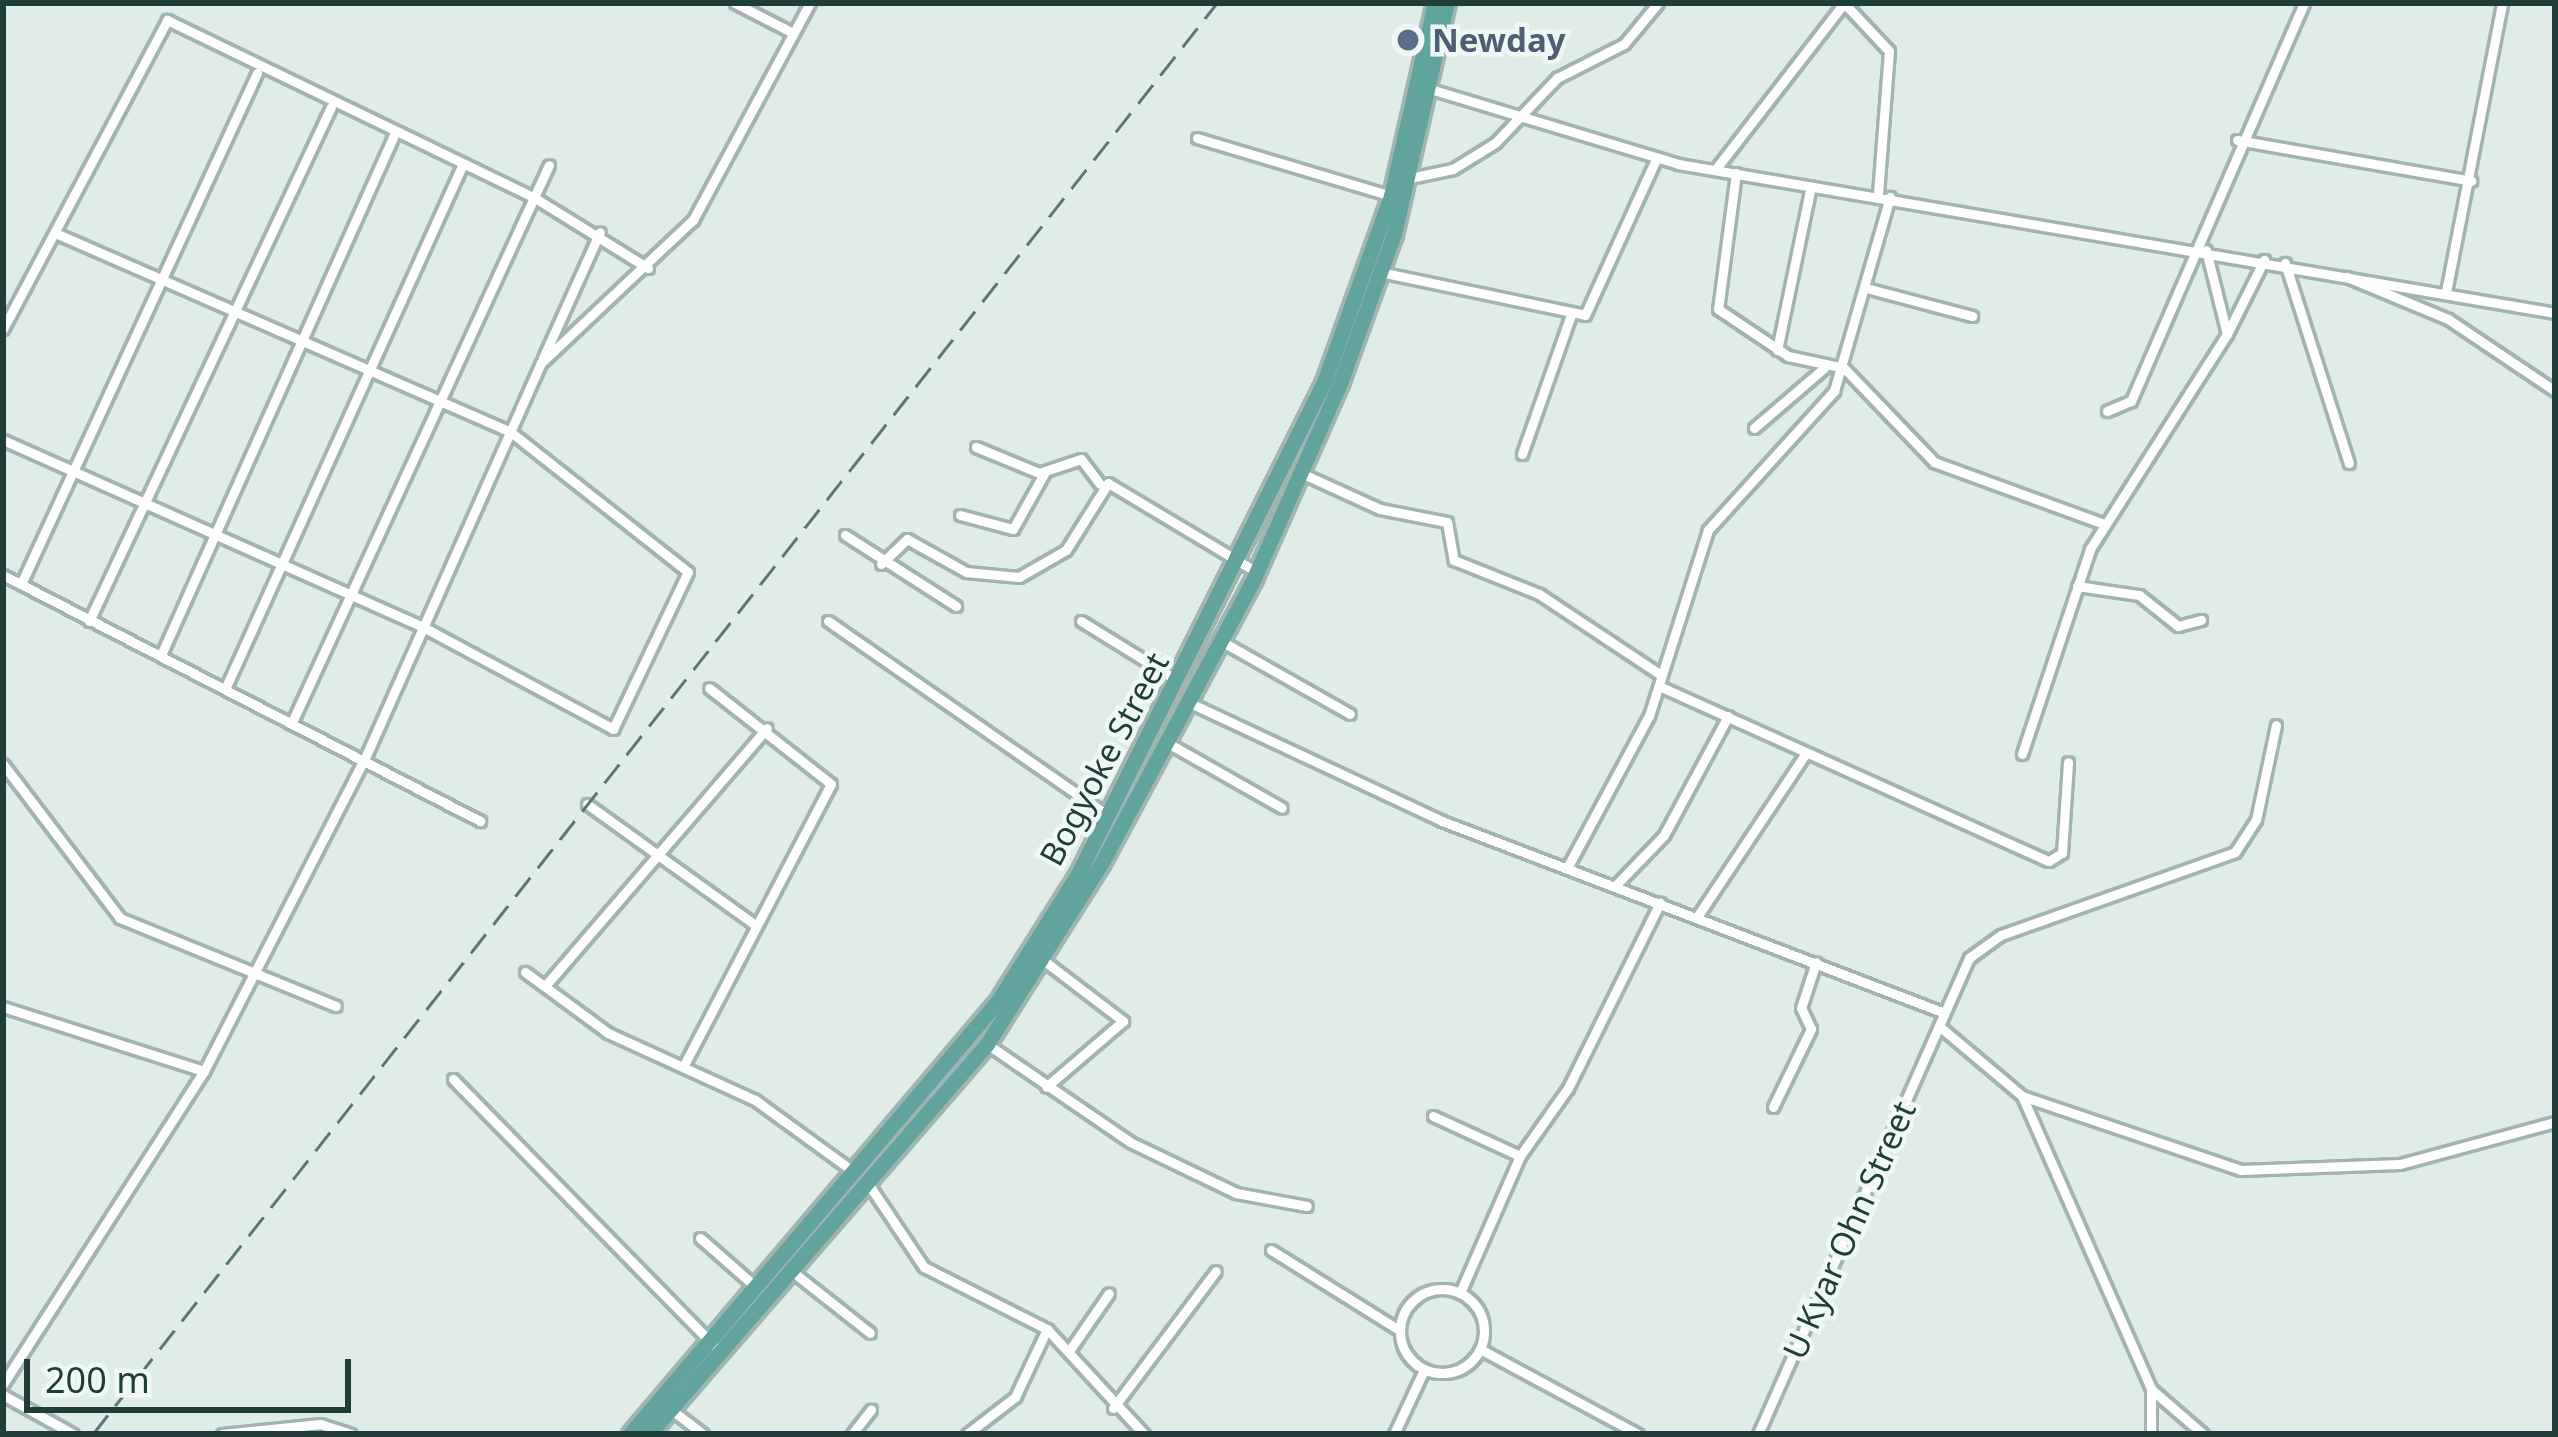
<!DOCTYPE html>
<html>
<head>
<meta charset="utf-8">
<style>
	body { margin:0 }
	#map { position:relative; width:2558px; height:1437px; overflow:hidden; background:#e0ece8; font-family:"Noto Sans",sans-serif }
	div>[style] { position:absolute }
	[style*='--x'] { left:calc(var(--x)*1px); top:calc(var(--y)*1px); width:calc(var(--w)*1px); rotate:calc(var(--a)*1deg) }
	.roads { filter:drop-shadow(3px 0 #a2b4b0) drop-shadow(-3px 0 #a2b4b0) drop-shadow(0 3px #a2b4b0) drop-shadow(0 -3px #a2b4b0) }
	.street>* { height:9px; margin:-4.5px; padding:0 4.5px; transform-origin:4.5px; border-radius:4.5px; background:#fff }
	.street>.ring { margin:-4.5px; padding:0; box-sizing:content-box; background:none; border:9px solid #fff; border-radius:50% }
	.primary>* { height:15px; margin:-7.5px; padding:0 7.5px; transform-origin:7.5px; border-radius:7.5px; background:#61a49d }
	.rail>* { height:3px; margin-top:-1.5px; transform-origin:0; background:repeating-linear-gradient(90deg,#5a7975 0 24px,transparent 0 36px) }
	.dots>* { width:33px; height:33px; translate:-50% -50%; box-sizing:border-box; border:6px solid #f0f8f5; border-radius:50% }
	span { translate:-50% -50%; white-space:nowrap; text-align:center; line-height:1.15; -webkit-text-stroke:9px #f0f8f5; paint-order:stroke }
	.service-label { font-size:33px; color:#4e5e75; font-weight:700 }
	.left { translate:0 -50%; text-align:left }
	.street-label { font-size:33px; color:#1f3d39 }
	.frame { position:absolute; inset:0; border:6px solid #1f3d39; pointer-events:none }
	.scale { position:absolute; left:24px; top:1359px; width:327px; height:54px; box-sizing:border-box; border:6px solid #1f3d39; border-top:0; padding-left:15px; font-size:36px; line-height:42px; white-space:nowrap; color:#1f3d39; -webkit-text-stroke:9px #f0f8f5; paint-order:stroke }
</style>
</head>
<body>
<div id="map">
	<div class="roads">
		<div class="street">
			<i style="--x:735;--y:3;--w:65;--a:27.3"></i>
			<i style="--x:1844;--y:3;--w:66;--a:46.8"></i>
			<i style="--x:1889;--y:51;--w:144;--a:94.4"></i>
			<i style="--x:1427;--y:88;--w:262;--a:16.8"></i>
			<i style="--x:1678;--y:164;--w:890;--a:9.64"></i>
			<i style="--x:1197;--y:138;--w:203;--a:16.6"></i>
			<i style="--x:2237;--y:140;--w:238;--a:9.9"></i>
			<i style="--x:1715;--y:170;--w:211;--a:-52.3"></i>
			<i style="--x:1736;--y:173;--w:137;--a:97.5"></i>
			<i style="--x:1718;--y:309;--w:84;--a:33.9"></i>
			<i style="--x:1788;--y:356;--w:57;--a:12.1"></i>
			<i style="--x:1405;--y:179;--w:49;--a:-11.8"></i>
			<i style="--x:1453;--y:169;--w:49;--a:-31.8"></i>
			<i style="--x:1495;--y:143;--w:90;--a:-46.4"></i>
			<i style="--x:1557;--y:78;--w:75;--a:-26.9"></i>
			<i style="--x:1624;--y:44;--w:53;--a:-50.3"></i>
			<i style="--x:2206;--y:250;--w:87;--a:76"></i>
			<i style="--x:2227;--y:334;--w:83;--a:-63.4"></i>
			<i style="--x:2285;--y:263;--w:210;--a:72.3"></i>
			<i style="--x:1380;--y:272;--w:209;--a:11.8"></i>
			<i style="--x:1585;--y:315;--w:171;--a:-65.5"></i>
			<i style="--x:2347;--y:277;--w:109;--a:22.6"></i>
			<i style="--x:2448;--y:319;--w:129;--a:33.9"></i>
			<i style="--x:1866;--y:288;--w:110;--a:14.8"></i>
			<i style="--x:2446;--y:292;--w:294;--a:-79"></i>
			<i style="--x:3;--y:329;--w:350;--a:-62"></i>
			<i style="--x:167;--y:20;--w:409;--a:25.8"></i>
			<i style="--x:535;--y:198;--w:133;--a:31.8"></i>
			<i style="--x:1777;--y:350;--w:167;--a:-78.3"></i>
			<i style="--x:543;--y:358;--w:138;--a:-65.7"></i>
			<i style="--x:1844;--y:368;--w:130;--a:46.2"></i>
			<i style="--x:1934;--y:462;--w:181;--a:20"></i>
			<i style="--x:2107;--y:411;--w:26;--a:-23"></i>
			<i style="--x:2131;--y:401;--w:434;--a:-66.5"></i>
			<i style="--x:1754;--y:428;--w:92;--a:-40.6"></i>
			<i style="--x:3;--y:440;--w:460;--a:24"></i>
			<i style="--x:423;--y:627;--w:216;--a:28.2"></i>
			<i style="--x:613;--y:729;--w:174;--a:-64.5"></i>
			<i style="--x:688;--y:572;--w:226;--a:-141.7"></i>
			<i style="--x:511;--y:432;--w:495;--a:-156.4"></i>
			<i style="--x:976;--y:447;--w:68;--a:22.4"></i>
			<i style="--x:1039;--y:473;--w:44;--a:-18.4"></i>
			<i style="--x:1081;--y:459;--w:31;--a:53"></i>
			<i style="--x:1522;--y:454;--w:147;--a:-70.6"></i>
			<i style="--x:1301;--y:473;--w:87;--a:24.5"></i>
			<i style="--x:1380;--y:509;--w:68;--a:11"></i>
			<i style="--x:1447;--y:522;--w:39;--a:80"></i>
			<i style="--x:1454;--y:560;--w:92;--a:21.8"></i>
			<i style="--x:1539;--y:594;--w:146;--a:33.6"></i>
			<i style="--x:960;--y:515;--w:55;--a:14.8"></i>
			<i style="--x:1013;--y:529;--w:65;--a:-60.7"></i>
			<i style="--x:845;--y:535;--w:132;--a:32.6"></i>
			<i style="--x:881;--y:564;--w:36;--a:-44"></i>
			<i style="--x:907;--y:539;--w:68;--a:29.2"></i>
			<i style="--x:966;--y:572;--w:53;--a:5.4"></i>
			<i style="--x:1019;--y:577;--w:54;--a:-29.9"></i>
			<i style="--x:1066;--y:550;--w:79;--a:-57.9"></i>
			<i style="--x:1108;--y:483;--w:174;--a:30.9"></i>
			<i style="--x:3;--y:575;--w:537;--a:27.28"></i>
			<i style="--x:21;--y:584;--w:563;--a:-65.21"></i>
			<i style="--x:2077;--y:586;--w:63;--a:8.3"></i>
			<i style="--x:2139;--y:595;--w:50;--a:38.5"></i>
			<i style="--x:2178;--y:626;--w:24;--a:-15"></i>
			<i style="--x:89;--y:621;--w:568;--a:-64.79"></i>
			<i style="--x:828;--y:621;--w:342;--a:34.8"></i>
			<i style="--x:1081;--y:621;--w:114;--a:31.7"></i>
			<i style="--x:1221;--y:641;--w:148;--a:29.5"></i>
			<i style="--x:161;--y:655;--w:570;--a:-65.86"></i>
			<i style="--x:1659;--y:686;--w:427;--a:24.2"></i>
			<i style="--x:2049;--y:861;--w:15;--a:-32"></i>
			<i style="--x:2062;--y:853;--w:91;--a:-86.2"></i>
			<i style="--x:226;--y:687;--w:572;--a:-65.63"></i>
			<i style="--x:1188;--y:702;--w:280;--a:25.1"></i>
			<i style="--x:1442;--y:821;--w:535;--a:20.91"></i>
			<i style="--x:293;--y:720;--w:611;--a:-65.24"></i>
			<i style="--x:1166;--y:742;--w:133;--a:29.6"></i>
			<i style="--x:2022;--y:754;--w:216;--a:-71.6"></i>
			<i style="--x:2090;--y:549;--w:255;--a:-57.5"></i>
			<i style="--x:3;--y:764;--w:193;--a:52.8"></i>
			<i style="--x:120;--y:918;--w:233;--a:22.2"></i>
			<i style="--x:587;--y:804;--w:206;--a:35.7"></i>
			<i style="--x:1567;--y:868;--w:173;--a:-61.7"></i>
			<i style="--x:1649;--y:716;--w:195;--a:-72.4"></i>
			<i style="--x:1708;--y:530;--w:188;--a:-47.8"></i>
			<i style="--x:1834;--y:391;--w:202;--a:-73.9"></i>
			<i style="--x:1615;--y:886;--w:71;--a:-46.1"></i>
			<i style="--x:1664;--y:835;--w:135;--a:-61.7"></i>
			<i style="--x:1697;--y:917;--w:193;--a:-56.4"></i>
			<i style="--x:1043;--y:960;--w:101;--a:37.3"></i>
			<i style="--x:1123;--y:1021;--w:101;--a:139.4"></i>
			<i style="--x:525;--y:972;--w:103;--a:36.3"></i>
			<i style="--x:608;--y:1033;--w:162;--a:24.5"></i>
			<i style="--x:755;--y:1100;--w:122;--a:36"></i>
			<i style="--x:545;--y:986;--w:340;--a:-49.3"></i>
			<i style="--x:3;--y:1007;--w:211;--a:17.7"></i>
			<i style="--x:1939;--y:1026;--w:109;--a:40.1"></i>
			<i style="--x:2022;--y:1096;--w:231;--a:18.7"></i>
			<i style="--x:2241;--y:1170;--w:159;--a:-2.2"></i>
			<i style="--x:2400;--y:1164;--w:161;--a:-15.2"></i>
			<i style="--x:987;--y:1044;--w:173;--a:34.4"></i>
			<i style="--x:1130;--y:1142;--w:118;--a:25.7"></i>
			<i style="--x:1236;--y:1193;--w:72;--a:10.4"></i>
			<i style="--x:684;--y:1065;--w:317;--a:-62.4"></i>
			<i style="--x:831;--y:784;--w:155;--a:-141.8"></i>
			<i style="--x:453;--y:1079;--w:380;--a:45.6"></i>
			<i style="--x:2022;--y:1096;--w:320;--a:66.2"></i>
			<i style="--x:2151;--y:1389;--w:45;--a:90"></i>
			<i style="--x:1773;--y:1107;--w:87;--a:-64"></i>
			<i style="--x:1811;--y:1029;--w:23;--a:-115"></i>
			<i style="--x:1801;--y:1008;--w:48;--a:-71.9"></i>
			<i style="--x:1433;--y:1116;--w:96;--a:24.7"></i>
			<i style="--x:1520;--y:1156;--w:150;--a:113.7"></i>
			<i style="--x:1520;--y:1156;--w:83;--a:-54.8"></i>
			<i style="--x:1568;--y:1088;--w:207;--a:-63.6"></i>
			<i style="--x:867;--y:1182;--w:102;--a:56.2"></i>
			<i style="--x:924;--y:1267;--w:138;--a:26.8"></i>
			<i style="--x:1047;--y:1329;--w:143;--a:47.3"></i>
			<i style="--x:700;--y:1238;--w:74;--a:41.2"></i>
			<i style="--x:1271;--y:1250;--w:151;--a:32"></i>
			<i style="--x:789;--y:1269;--w:103;--a:38.3"></i>
			<i class="ring" style="left:1400px;top:1289px;width:75px;height:75px"></i>
			<i style="--x:1480;--y:1349;--w:179;--a:28.3"></i>
			<i style="--x:1069;--y:1351;--w:70;--a:-55.4"></i>
			<i style="--x:3;--y:1384;--w:372;--a:-57.3"></i>
			<i style="--x:204;--y:1071;--w:352;--a:-62.8"></i>
			<i style="--x:365;--y:758;--w:432;--a:-66"></i>
			<i style="--x:541;--y:363;--w:209;--a:-43.3"></i>
			<i style="--x:693;--y:220;--w:247;--a:-61.7"></i>
			<i style="--x:2151;--y:1389;--w:69;--a:40.9"></i>
			<i style="--x:3;--y:1395;--w:80;--a:29.1"></i>
			<i style="--x:669;--y:1408;--w:43;--a:37.4"></i>
			<i style="--x:1113;--y:1408;--w:171;--a:-53.1"></i>
			<i style="--x:222;--y:1434;--w:99;--a:-5.8"></i>
			<i style="--x:320;--y:1424;--w:32;--a:18"></i>
			<i style="--x:852;--y:1434;--w:31;--a:-52"></i>
			<i style="--x:967;--y:1434;--w:61;--a:-37.6"></i>
			<i style="--x:1015;--y:1397;--w:75;--a:-64.8"></i>
			<i style="--x:1394;--y:1434;--w:71;--a:-64.9"></i>
			<i style="--x:1758;--y:1434;--w:521;--a:-66.09"></i>
			<i style="--x:1969;--y:958;--w:39;--a:-36"></i>
			<i style="--x:2001;--y:935;--w:248;--a:-19.5"></i>
			<i style="--x:2235;--y:852;--w:38;--a:-57"></i>
			<i style="--x:2256;--y:820;--w:97;--a:-78.1"></i>
		</div>
		<div class="primary">
			<i style="--x:630;--y:1434;--w:568;--a:-49.64"></i>
			<i style="--x:998;--y:1001;--w:150;--a:-57.8"></i>
			<i style="--x:1078;--y:874;--w:550;--a:-63.43"></i>
			<i style="--x:1324;--y:382;--w:198;--a:-70.2"></i>
			<i style="--x:1391;--y:196;--w:198;--a:-77.2"></i>
			<i style="--x:649;--y:1434;--w:516;--a:-49.09"></i>
			<i style="--x:987;--y:1044;--w:215;--a:-57.7"></i>
			<i style="--x:1102;--y:862;--w:322;--a:-61.8"></i>
			<i style="--x:1254;--y:578;--w:213;--a:-66.2"></i>
			<i style="--x:1340;--y:383;--w:158;--a:-70.1"></i>
			<i style="--x:1394;--y:234;--w:237;--a:-77.1"></i>
		</div>
	</div>
	<div class="rail">
		<i style="--x:93;--y:1434;--w:1820;--a:-51.85"></i>
	</div>
	<div class="dots">
		<i style="left:1408px;top:40px;background:#5c6f8a"></i>
	</div>
	<div class="service-label">
		<span class="left" style="left:1432px;top:40px">Newday</span>
	</div>
	<div class="street-label">
		<span style="left:1104px;top:759px;rotate:-62deg">Bogyoke Street</span>
		<span style="left:1849px;top:1230px;rotate:-66deg">U Kyar Ohn Street</span>
	</div>
	<div class="frame"></div>
	<div class="scale">200 m</div>
</div>
</body>
</html>
